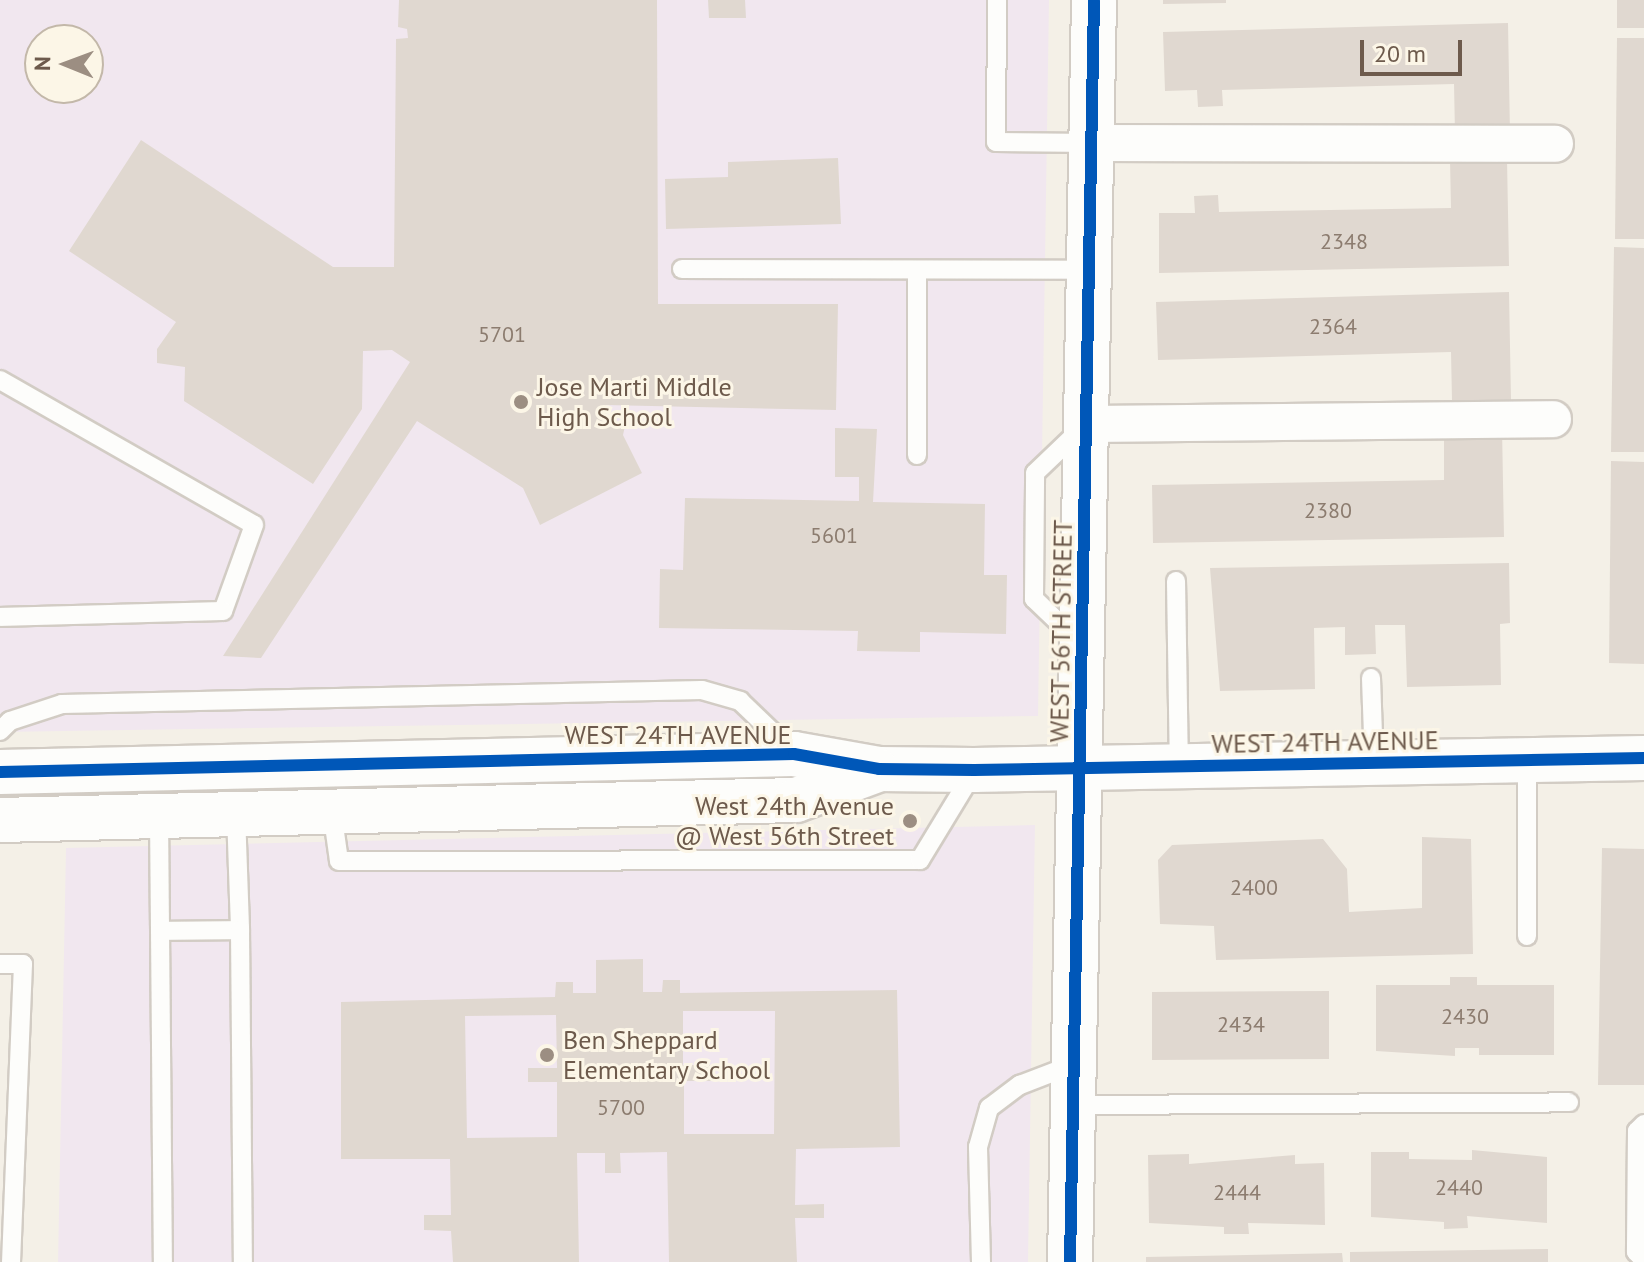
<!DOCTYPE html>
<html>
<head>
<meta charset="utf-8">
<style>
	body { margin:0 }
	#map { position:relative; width:1644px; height:1262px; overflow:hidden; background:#f4f0e7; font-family:"PT Sans",sans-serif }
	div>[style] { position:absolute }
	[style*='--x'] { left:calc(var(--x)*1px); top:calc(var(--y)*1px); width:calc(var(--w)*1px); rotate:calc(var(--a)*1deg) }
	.education>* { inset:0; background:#f1e7ef }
	.building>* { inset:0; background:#e0d8d0 }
	.roads { filter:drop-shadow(2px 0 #d2ccc4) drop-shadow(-2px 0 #d2ccc4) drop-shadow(0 2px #d2ccc4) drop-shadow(0 -2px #d2ccc4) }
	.service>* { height:18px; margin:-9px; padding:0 9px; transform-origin:9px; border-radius:9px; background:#fdfdfb }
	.minor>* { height:36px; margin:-18px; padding:0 18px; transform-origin:18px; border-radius:18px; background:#fdfdfb }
	.tertiary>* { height:44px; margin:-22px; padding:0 22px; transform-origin:22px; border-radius:22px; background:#fdfdfb }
	.cycleway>* { height:12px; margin:-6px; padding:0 6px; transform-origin:6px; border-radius:6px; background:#0057b8 }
	.dots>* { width:22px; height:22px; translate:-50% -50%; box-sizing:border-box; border:4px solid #fcf6e7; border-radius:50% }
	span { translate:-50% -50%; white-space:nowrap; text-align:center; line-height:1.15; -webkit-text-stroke:6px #fcf6e7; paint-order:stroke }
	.number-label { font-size:22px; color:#8c7c6f }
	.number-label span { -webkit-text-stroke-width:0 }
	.poi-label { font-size:26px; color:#6d5a4c }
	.left { translate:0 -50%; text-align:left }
	.right { translate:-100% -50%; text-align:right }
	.street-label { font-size:26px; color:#6d5a4c }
	.north { position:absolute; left:24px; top:24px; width:80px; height:80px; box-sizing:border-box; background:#fcf6e7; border:2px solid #c3b8a9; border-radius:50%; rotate:271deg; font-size:22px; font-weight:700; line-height:32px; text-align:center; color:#6d5a4c }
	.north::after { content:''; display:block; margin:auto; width:28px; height:36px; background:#9c8e82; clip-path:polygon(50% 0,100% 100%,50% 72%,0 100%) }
	.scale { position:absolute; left:1360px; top:40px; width:102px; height:36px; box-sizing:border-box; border:4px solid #6d5a4c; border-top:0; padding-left:10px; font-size:24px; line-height:28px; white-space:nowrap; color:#6d5a4c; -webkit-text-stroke:6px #fcf6e7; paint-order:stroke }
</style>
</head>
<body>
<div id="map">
	<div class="education">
		<i style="clip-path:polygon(evenodd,0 0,1049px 0,1038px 716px,0 732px,0 0,40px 40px,88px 40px,88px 88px,40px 88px,40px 40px)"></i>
		<i style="clip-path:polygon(1035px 825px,1028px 1262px,58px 1262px,66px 848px)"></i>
	</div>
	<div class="building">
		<i style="clip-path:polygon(399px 0,657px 0,658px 304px,838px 304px,836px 410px,606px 405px,607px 427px,625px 426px,623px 435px,642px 473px,540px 525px,523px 488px,417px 421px,261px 658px,223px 656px,410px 362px,392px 350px,363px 351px,362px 409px,313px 484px,184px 401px,185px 367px,157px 363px,157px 349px,176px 322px,69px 251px,141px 140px,333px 267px,394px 267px,396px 39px,408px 38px,407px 29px,398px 27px)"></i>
		<i style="clip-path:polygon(708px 0,745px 0,746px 18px,709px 18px)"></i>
		<i style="clip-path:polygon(1163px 0,1226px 0,1226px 3px,1163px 4px)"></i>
		<i style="clip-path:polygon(1617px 0,1644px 0,1644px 28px,1617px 28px)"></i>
		<i style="clip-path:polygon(1508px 23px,1510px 133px,1455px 134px,1454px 84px,1222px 90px,1223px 106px,1198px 107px,1197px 90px,1165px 91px,1163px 32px)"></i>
		<i style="clip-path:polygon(1617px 38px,1644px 38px,1644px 239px,1615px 239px)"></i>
		<i style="clip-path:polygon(838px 158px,841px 224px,666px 229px,665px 179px,728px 177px,728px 162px)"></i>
		<i style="clip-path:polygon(1507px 159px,1509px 266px,1159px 273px,1159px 213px,1195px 213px,1194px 196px,1218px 195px,1219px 212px,1451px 208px,1450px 160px)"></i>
		<i style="clip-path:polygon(1614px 247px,1644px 248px,1644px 452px,1611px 452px)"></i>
		<i style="clip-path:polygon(1509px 292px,1511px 400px,1452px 401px,1451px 352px,1158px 360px,1156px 302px)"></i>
		<i style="clip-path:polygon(1502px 427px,1504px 537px,1153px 543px,1152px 485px,1444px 480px,1444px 428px)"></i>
		<i style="clip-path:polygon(835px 428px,877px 429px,873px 502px,985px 504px,984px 575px,1007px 575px,1006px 634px,920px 632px,920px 652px,857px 651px,858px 631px,659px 628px,660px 569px,683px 570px,685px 498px,859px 501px,859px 477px,835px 477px)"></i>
		<i style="clip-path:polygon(1611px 461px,1644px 462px,1644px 664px,1609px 663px)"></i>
		<i style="clip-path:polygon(1509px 563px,1510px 623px,1500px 624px,1501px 685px,1407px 687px,1405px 625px,1375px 625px,1376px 654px,1345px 655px,1345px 627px,1314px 628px,1315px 689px,1220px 691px,1210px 568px)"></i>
		<i style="clip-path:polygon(1422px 837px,1471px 839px,1473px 954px,1216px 960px,1214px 926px,1160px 924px,1158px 860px,1172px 845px,1323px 839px,1347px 869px,1349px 912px,1422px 908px)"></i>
		<i style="clip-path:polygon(1602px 848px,1644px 849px,1644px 1085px,1598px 1085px)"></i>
		<i style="clip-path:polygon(evenodd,643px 959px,643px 992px,662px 992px,663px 980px,680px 980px,680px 993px,897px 990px,900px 1147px,796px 1149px,795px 1205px,824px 1204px,824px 1218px,795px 1218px,797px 1262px,669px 1262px,667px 1152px,620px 1153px,621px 1173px,605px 1173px,605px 1153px,577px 1153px,579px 1262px,453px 1262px,451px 1231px,424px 1230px,424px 1215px,451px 1215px,450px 1159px,341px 1159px,341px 1002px,555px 997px,556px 982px,573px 982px,573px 993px,596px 993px,596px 960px,643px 959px,683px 1011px,775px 1011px,774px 1134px,684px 1134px,684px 1081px,713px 1081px,713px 1065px,683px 1065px,683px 1011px,643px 959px,556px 1015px,557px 1068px,528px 1068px,528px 1082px,557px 1082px,557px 1137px,467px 1138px,465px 1016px,556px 1015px)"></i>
		<i style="clip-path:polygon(1450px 977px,1477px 977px,1477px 985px,1554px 985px,1554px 1055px,1479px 1055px,1479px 1048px,1455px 1048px,1455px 1056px,1376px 1051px,1376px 985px,1450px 985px)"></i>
		<i style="clip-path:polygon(1329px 991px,1329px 1059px,1152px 1060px,1152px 992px)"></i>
		<i style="clip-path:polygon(1472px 1150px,1547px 1157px,1547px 1223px,1467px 1216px,1468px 1228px,1444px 1229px,1444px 1222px,1371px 1217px,1371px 1152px,1409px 1152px,1409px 1159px,1472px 1160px)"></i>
		<i style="clip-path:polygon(1189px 1154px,1189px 1164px,1295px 1155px,1295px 1164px,1324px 1163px,1325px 1225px,1248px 1223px,1249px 1234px,1224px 1234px,1224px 1227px,1149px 1223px,1148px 1155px)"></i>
		<i style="clip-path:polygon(1548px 1249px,1548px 1262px,1350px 1262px,1350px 1252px)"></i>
		<i style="clip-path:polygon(1342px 1253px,1343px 1262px,1146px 1262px,1146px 1257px)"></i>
	</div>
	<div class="roads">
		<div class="service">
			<i style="--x:997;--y:0;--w:142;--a:90.4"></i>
			<i style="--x:996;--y:142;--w:96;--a:0.6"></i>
			<i style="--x:682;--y:269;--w:407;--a:0.1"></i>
			<i style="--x:0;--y:380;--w:292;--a:29.7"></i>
			<i style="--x:254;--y:525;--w:91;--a:109.8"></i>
			<i style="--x:223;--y:611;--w:223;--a:178.5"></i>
			<i style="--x:917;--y:455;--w:185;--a:-90"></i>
			<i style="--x:1176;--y:581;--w:185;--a:89.1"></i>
			<i style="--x:1078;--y:641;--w:61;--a:-136.3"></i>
			<i style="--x:1034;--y:599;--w:126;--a:-89.5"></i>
			<i style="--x:1035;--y:473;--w:64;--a:-43.7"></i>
			<i style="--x:1371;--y:678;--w:85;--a:88"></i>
			<i style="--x:0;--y:731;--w:14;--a:-45"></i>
			<i style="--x:10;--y:721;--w:55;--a:-18.1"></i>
			<i style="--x:62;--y:704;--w:640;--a:-1.25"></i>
			<i style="--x:702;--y:690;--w:40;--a:16"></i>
			<i style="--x:740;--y:701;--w:69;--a:43.8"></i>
			<i style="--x:332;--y:811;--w:50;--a:82"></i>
			<i style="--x:339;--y:861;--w:581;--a:-0.1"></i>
			<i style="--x:920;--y:860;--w:102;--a:-58.7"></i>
			<i style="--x:236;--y:813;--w:117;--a:88"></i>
			<i style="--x:159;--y:815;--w:447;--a:89.5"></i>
			<i style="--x:160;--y:931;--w:80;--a:-0.7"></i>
			<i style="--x:240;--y:930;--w:332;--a:89.5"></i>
			<i style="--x:1527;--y:936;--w:175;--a:-90"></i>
			<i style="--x:0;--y:964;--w:23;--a:0"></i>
			<i style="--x:23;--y:964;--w:298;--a:92.3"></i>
			<i style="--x:1074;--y:1105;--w:495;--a:-0.3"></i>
			<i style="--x:1644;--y:1124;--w:10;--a:135"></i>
			<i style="--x:1637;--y:1131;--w:121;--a:90.5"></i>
			<i style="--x:1636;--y:1252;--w:11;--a:45"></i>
			<i style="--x:981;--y:1262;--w:115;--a:-91.5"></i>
			<i style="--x:978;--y:1147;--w:41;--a:-74.2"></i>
			<i style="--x:989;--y:1108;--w:39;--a:-37"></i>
			<i style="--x:1020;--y:1085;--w:56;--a:-21"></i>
		</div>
		<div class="minor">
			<i style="--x:1092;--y:143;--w:463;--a:0.1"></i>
			<i style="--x:1086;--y:424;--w:467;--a:-0.6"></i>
		</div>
		<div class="tertiary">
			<i style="--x:0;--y:772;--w:794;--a:-1.3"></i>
			<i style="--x:794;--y:754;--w:86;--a:10"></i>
			<i style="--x:879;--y:769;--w:95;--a:0.6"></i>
			<i style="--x:974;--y:770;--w:670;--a:-1.03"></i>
			<i style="--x:0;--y:820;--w:796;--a:-1.44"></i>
			<i style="--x:796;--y:800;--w:86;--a:-20.3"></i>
			<i style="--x:1070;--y:1262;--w:1262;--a:-88.91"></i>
		</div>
	</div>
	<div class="cycleway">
		<i style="--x:0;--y:772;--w:794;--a:-1.3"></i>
		<i style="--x:794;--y:754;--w:86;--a:10"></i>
		<i style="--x:879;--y:769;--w:95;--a:0.6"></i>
		<i style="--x:974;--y:770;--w:670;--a:-1.03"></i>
		<i style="--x:1070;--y:1262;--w:1262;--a:-88.91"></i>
	</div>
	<div class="dots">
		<i style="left:521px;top:402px;background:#9c8e82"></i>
		<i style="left:910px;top:821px;background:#9c8e82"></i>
		<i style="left:547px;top:1055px;background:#9c8e82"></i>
	</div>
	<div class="number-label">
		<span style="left:1344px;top:242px">2348</span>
		<span style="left:1333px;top:327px">2364</span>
		<span style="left:502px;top:335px">5701</span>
		<span style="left:1328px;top:511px">2380</span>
		<span style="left:834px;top:536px">5601</span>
		<span style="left:1254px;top:888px">2400</span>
		<span style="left:1465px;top:1017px">2430</span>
		<span style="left:1241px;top:1025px">2434</span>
		<span style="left:621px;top:1108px">5700</span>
		<span style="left:1459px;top:1188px">2440</span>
		<span style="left:1237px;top:1193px">2444</span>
	</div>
	<div class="poi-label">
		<span class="left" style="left:537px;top:402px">Jose Marti Middle<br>High School</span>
		<span class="right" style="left:894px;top:821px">West 24th Avenue<br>@ West 56th Street</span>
		<span class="left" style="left:563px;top:1055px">Ben Sheppard<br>Elementary School</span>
	</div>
	<div class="street-label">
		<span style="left:1061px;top:631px;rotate:-89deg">WEST 56TH STREET</span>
		<span style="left:678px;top:735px">WEST 24TH AVENUE</span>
		<span style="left:1325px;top:742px;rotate:-1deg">WEST 24TH AVENUE</span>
	</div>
	<div class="north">N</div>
	<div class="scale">20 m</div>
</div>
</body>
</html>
